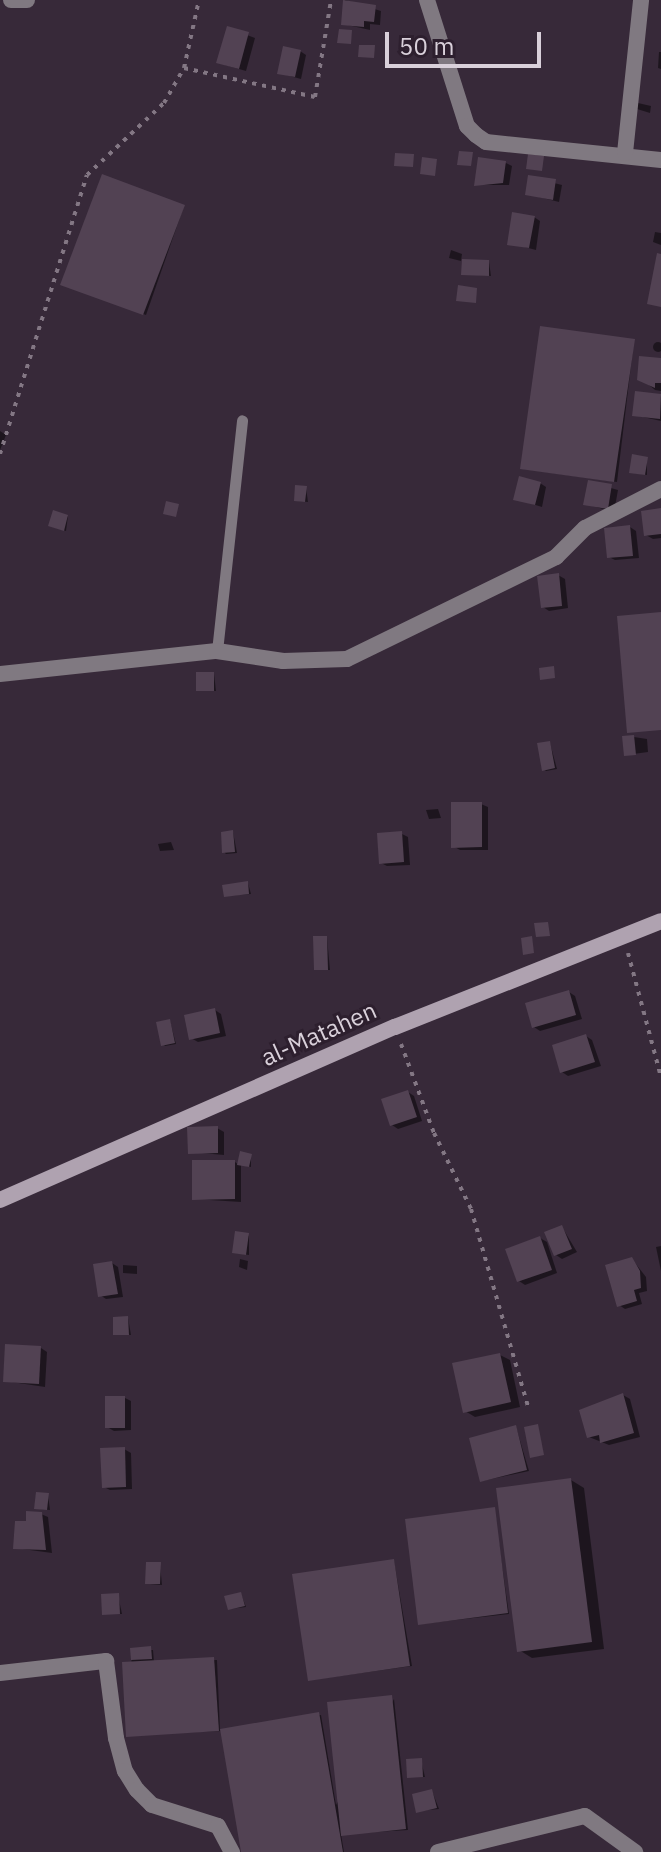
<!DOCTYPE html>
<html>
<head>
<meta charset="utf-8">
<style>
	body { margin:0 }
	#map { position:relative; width:661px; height:1852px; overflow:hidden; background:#372939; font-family:"IBM Plex Sans",sans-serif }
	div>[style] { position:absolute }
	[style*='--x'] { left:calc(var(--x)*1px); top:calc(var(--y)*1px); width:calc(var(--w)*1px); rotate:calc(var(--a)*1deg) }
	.shadow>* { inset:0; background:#0007 }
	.round { border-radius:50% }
	.building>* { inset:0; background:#524253 }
	.path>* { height:4px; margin-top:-2px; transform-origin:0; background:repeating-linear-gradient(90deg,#837784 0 4px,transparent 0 10px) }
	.lane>* { height:11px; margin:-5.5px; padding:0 5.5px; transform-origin:5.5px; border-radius:5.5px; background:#807981 }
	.street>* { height:16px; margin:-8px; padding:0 8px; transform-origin:8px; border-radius:8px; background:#807981 }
	.secondary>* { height:16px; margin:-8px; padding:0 8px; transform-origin:8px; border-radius:8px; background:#afa2b0 }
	span { translate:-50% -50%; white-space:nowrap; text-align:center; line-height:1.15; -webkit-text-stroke:6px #2d1f2e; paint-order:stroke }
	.street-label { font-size:24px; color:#d9d0da }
	.scale { position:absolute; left:385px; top:32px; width:156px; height:36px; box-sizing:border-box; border:4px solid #d9d0da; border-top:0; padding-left:10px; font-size:24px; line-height:28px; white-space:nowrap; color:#d9d0da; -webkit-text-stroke:6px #2d1f2e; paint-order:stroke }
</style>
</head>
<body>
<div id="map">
	<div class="shadow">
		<i style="clip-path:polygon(345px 0,381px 11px,380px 25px,370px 24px,370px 30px,343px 24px)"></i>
		<i style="clip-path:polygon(228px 28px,255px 38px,246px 71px,225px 65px)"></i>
		<i style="clip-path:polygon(300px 51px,306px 55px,301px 79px,279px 73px)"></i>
		<i style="clip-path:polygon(659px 52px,661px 52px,661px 69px,658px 68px)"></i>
		<i style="clip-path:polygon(638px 103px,651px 106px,650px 113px,637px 109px)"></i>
		<i style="clip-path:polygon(506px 163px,512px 166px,509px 185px,476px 185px)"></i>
		<i style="clip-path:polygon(530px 177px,562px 185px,559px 202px,527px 194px)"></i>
		<i style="clip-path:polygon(184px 206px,146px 315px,65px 285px)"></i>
		<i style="clip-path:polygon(534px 217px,540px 221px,536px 250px,509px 243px)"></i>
		<i style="clip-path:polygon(655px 232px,661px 233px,661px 245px,653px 242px)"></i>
		<i style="clip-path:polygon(451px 250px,462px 254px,461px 261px,449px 258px)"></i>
		<i style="clip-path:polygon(489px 262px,491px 276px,463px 274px)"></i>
		<i style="clip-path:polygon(634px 341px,617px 482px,524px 469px)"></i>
		<i class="round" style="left:653px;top:342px;width:10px;height:10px"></i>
		<i style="clip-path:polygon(661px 360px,661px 391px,655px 390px,648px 384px)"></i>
		<i style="clip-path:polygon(636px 394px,661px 396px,661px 421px,634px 415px)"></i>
		<i style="clip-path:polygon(0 431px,6px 435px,0 450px)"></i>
		<i style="clip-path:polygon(647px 459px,647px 475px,634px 473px)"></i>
		<i style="clip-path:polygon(589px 482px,618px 490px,614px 512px,585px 504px)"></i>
		<i style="clip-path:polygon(540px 483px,546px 487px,542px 507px,516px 499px)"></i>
		<i style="clip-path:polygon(306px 488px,308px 502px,298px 501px)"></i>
		<i style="clip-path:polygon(661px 510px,661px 538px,653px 539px,646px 535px)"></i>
		<i style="clip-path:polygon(68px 516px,66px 531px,53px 527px)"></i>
		<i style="clip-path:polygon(630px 527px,636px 531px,639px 558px,615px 560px,609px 557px)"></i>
		<i style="clip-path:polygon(558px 575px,565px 579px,568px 608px,549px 611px,543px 607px)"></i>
		<i style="clip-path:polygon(214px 674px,216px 691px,198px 690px)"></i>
		<i style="clip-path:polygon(634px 737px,647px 739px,648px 752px,626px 755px)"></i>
		<i style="clip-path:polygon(550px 743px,557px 769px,546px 771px,543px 769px)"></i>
		<i style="clip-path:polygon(481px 804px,488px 807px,488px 850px,460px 850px,453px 846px)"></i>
		<i style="clip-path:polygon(426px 810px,438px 809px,441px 818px,429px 819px)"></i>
		<i style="clip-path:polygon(233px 832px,237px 853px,226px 854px,224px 852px)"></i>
		<i style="clip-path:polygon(402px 834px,408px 837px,410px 865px,387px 866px,381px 863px)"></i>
		<i style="clip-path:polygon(171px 842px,174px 850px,160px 851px,158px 844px)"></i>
		<i style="clip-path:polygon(248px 883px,251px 894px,226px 896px)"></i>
		<i style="clip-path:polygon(327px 938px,330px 970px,318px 970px,316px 969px)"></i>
		<i style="clip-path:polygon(569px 992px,575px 996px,582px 1019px,540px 1031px,534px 1027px)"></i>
		<i style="clip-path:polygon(215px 1010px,221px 1014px,226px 1036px,198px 1042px,191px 1038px)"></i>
		<i style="clip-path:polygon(170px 1021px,176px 1044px,165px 1046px,163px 1044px)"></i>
		<i style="clip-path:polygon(586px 1036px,592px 1040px,601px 1066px,568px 1076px,562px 1072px)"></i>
		<i style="clip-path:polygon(408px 1092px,414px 1096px,422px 1121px,398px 1129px,392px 1125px)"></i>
		<i style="clip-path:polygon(217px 1128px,224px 1132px,224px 1155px,190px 1152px)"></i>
		<i style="clip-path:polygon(251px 1155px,251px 1167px,241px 1165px,241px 1202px,194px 1199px,235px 1162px,239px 1165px)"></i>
		<i style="clip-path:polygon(562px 1227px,577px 1252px,562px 1259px,556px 1255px)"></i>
		<i style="clip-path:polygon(249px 1235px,249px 1255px,236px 1253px)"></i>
		<i style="clip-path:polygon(540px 1238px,547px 1242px,557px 1273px,525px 1285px,519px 1281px)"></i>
		<i style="clip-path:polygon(661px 1246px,661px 1271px,656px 1247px)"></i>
		<i style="clip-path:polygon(240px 1259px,248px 1261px,247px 1270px,239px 1267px)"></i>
		<i style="clip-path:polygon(632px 1259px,646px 1277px,647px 1291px,639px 1293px,642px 1304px,625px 1309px,619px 1305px)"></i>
		<i style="clip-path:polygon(112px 1263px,118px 1267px,123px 1297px,106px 1299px,100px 1295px)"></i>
		<i style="clip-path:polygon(123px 1265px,137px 1266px,137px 1274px,123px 1273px)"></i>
		<i style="clip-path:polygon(128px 1318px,131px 1335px,115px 1334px)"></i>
		<i style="clip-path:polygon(41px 1348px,47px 1352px,45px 1387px,5px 1381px)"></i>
		<i style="clip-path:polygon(500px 1355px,510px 1360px,520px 1407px,475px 1417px,465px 1411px)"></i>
		<i style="clip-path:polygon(623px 1395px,630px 1399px,640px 1437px,609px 1445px,589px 1437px)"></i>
		<i style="clip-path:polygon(125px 1398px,131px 1401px,131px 1430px,114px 1431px,107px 1427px)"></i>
		<i style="clip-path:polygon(516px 1427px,529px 1471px,482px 1481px)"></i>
		<i style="clip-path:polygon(124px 1449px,131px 1453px,132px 1489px,110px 1490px,104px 1487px)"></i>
		<i style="clip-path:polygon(571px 1480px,584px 1488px,604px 1649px,532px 1658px,519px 1650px)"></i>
		<i style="clip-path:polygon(48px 1495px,50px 1510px,39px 1509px)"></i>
		<i style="clip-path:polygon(494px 1510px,509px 1614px,420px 1624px)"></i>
		<i style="clip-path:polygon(41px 1514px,48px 1517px,52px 1553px,15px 1548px,27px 1524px)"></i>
		<i style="clip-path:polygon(394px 1561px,412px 1666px,310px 1680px)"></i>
		<i style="clip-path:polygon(160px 1564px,162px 1585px,150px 1584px)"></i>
		<i style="clip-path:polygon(241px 1594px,246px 1607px,229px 1609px)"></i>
		<i style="clip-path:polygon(118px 1595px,122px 1614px,104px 1614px)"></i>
		<i style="clip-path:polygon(132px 1650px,153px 1650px,154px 1662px,217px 1660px,220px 1731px,321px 1715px,336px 1805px,394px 1699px,408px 1830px,341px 1834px,344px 1852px,243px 1852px,222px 1731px,128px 1735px)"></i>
		<i style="clip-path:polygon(421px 1760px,425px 1777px,409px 1777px)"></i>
		<i style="clip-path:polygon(432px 1791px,439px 1809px,417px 1811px)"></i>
	</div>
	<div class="building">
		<i style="clip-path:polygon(343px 0,376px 5px,374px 22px,364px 21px,364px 27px,341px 25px)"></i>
		<i style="clip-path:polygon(227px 26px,249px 32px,239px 69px,216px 63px)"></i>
		<i style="clip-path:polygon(339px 29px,352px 30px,351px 44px,337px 43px)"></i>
		<i style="clip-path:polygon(359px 45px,375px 45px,374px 58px,358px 57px)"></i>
		<i style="clip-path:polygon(283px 46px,301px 50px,295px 77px,277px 74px)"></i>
		<i style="clip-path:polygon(459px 151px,473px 152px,471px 166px,457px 165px)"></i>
		<i style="clip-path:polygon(395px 153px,414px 154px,413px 167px,394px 166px)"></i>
		<i style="clip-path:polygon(528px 154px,544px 156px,542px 171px,526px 169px)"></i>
		<i style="clip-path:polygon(422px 157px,437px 159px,435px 176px,420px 174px)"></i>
		<i style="clip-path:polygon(478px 157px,506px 161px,503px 183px,474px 186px)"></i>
		<i style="clip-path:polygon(102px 174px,185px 205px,143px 315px,60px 285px)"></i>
		<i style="clip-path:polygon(528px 175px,556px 179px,553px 200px,525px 195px)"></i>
		<i style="clip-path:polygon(512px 212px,535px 216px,529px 248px,507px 245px)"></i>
		<i style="clip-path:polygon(657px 253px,661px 254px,661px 307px,647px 304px)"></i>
		<i style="clip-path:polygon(462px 259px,489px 260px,489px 276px,461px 275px)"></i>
		<i style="clip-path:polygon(458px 285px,477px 288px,476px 303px,456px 301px)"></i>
		<i style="clip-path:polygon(540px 326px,635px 339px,614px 482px,520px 469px)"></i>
		<i style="clip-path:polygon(639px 356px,661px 358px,661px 383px,655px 383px,655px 388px,637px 380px)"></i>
		<i style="clip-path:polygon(635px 391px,661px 394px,660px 419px,632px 416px)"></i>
		<i style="clip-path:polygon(632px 454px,648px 457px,645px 475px,629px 473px)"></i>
		<i style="clip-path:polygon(519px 476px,541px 482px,535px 505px,513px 500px)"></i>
		<i style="clip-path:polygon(588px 480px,612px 484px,608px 509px,583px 505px)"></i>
		<i style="clip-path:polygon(295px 485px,307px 486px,305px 502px,294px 501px)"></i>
		<i style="clip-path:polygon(166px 501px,179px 504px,176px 517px,163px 514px)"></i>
		<i style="clip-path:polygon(661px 508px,661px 534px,644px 536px,641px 511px)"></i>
		<i style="clip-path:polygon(53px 510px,68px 515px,64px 531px,48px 526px)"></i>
		<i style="clip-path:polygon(630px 525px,633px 556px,607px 558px,604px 528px)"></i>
		<i style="clip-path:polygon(559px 573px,562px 606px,541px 608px,537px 576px)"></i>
		<i style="clip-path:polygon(661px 612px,661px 730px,627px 733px,617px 616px)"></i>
		<i style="clip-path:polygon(554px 666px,555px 678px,540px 680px,539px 668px)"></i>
		<i style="clip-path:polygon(196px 672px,214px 672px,214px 691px,196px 691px)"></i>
		<i style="clip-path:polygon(634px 735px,636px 755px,624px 756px,622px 736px)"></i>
		<i style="clip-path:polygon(550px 741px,555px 768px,542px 771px,537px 743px)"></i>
		<i style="clip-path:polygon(451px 802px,482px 802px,482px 847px,451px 848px)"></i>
		<i style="clip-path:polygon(233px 830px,235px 852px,222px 853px,221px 832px)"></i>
		<i style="clip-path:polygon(402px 831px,404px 862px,379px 864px,377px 833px)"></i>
		<i style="clip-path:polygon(248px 881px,249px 894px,224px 897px,222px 885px)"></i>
		<i style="clip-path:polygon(548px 922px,550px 936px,536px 937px,534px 923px)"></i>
		<i style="clip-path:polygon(313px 936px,327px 936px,328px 970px,314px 970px)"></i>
		<i style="clip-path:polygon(532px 936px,534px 953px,523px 955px,521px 938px)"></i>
		<i style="clip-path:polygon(569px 990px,576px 1015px,532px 1028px,525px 1003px)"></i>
		<i style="clip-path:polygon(215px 1008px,220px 1033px,189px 1040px,184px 1015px)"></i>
		<i style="clip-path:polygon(170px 1019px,175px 1043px,161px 1046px,156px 1022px)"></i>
		<i style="clip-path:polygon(586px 1034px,595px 1062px,560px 1073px,552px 1045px)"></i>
		<i style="clip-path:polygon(408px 1090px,417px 1117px,390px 1126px,381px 1099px)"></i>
		<i style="clip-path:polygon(218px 1126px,218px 1153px,188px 1154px,187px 1127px)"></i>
		<i style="clip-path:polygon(240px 1151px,252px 1154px,249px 1167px,237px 1165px)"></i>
		<i style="clip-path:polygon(192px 1160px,235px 1160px,235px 1199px,192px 1200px)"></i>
		<i style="clip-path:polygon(562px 1225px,572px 1249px,554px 1256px,544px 1232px)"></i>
		<i style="clip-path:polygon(235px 1231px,249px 1233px,246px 1255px,232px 1253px)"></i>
		<i style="clip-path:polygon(540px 1236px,552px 1270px,517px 1282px,505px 1249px)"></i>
		<i style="clip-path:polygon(632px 1257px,640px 1271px,641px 1288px,634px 1290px,637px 1301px,617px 1307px,605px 1265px)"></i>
		<i style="clip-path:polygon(112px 1261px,118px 1294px,98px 1297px,93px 1264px)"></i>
		<i style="clip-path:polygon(128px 1316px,129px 1335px,113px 1335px,113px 1317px)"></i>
		<i style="clip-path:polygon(5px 1344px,41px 1346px,39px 1384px,3px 1382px)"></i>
		<i style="clip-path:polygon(500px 1353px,511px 1402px,463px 1413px,452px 1363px)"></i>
		<i style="clip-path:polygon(623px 1393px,634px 1433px,600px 1443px,599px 1435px,587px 1438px,579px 1410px)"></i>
		<i style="clip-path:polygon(105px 1396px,125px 1396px,125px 1428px,105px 1428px)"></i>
		<i style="clip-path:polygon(538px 1424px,544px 1455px,530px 1458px,524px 1427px)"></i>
		<i style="clip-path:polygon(516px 1425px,527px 1470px,480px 1482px,469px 1438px)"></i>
		<i style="clip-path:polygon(125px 1447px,126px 1487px,102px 1488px,100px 1448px)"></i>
		<i style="clip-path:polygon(571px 1478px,592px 1642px,517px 1652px,496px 1488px)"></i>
		<i style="clip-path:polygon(36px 1492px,49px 1493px,47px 1510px,34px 1509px)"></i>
		<i style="clip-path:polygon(495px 1507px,508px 1613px,418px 1625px,405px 1519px)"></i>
		<i style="clip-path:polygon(26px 1511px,42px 1512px,46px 1550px,13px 1549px,15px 1521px,26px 1521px)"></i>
		<i style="clip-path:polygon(394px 1559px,410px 1666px,308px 1681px,292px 1574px)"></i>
		<i style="clip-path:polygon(146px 1562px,161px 1562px,160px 1584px,145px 1584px)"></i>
		<i style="clip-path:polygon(241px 1592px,245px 1606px,228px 1610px,224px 1596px)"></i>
		<i style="clip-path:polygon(119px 1593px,120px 1614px,102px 1615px,101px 1594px)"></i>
		<i style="clip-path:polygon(151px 1646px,152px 1659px,131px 1660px,130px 1648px)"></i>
		<i style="clip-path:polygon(214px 1657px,219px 1731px,126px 1737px,122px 1662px)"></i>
		<i style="clip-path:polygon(392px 1695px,406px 1829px,341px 1836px,327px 1702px)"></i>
		<i style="clip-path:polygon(319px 1712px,343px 1852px,241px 1852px,220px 1729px)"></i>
		<i style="clip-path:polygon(422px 1758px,423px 1777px,407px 1778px,406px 1759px)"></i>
		<i style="clip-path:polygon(432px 1789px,437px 1808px,416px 1813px,412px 1794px)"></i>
	</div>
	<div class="path">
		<i style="--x:184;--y:68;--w:134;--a:12.5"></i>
		<i style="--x:315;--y:97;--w:98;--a:-80.6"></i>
		<i style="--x:0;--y:454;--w:292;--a:-72.7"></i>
		<i style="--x:87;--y:175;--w:105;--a:-43.1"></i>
		<i style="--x:164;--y:103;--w:40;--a:-60.3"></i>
		<i style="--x:184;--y:68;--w:70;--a:-77.6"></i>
		<i style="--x:628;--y:953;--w:128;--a:75.1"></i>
		<i style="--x:401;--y:1044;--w:95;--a:69.7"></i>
		<i style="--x:434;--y:1133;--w:85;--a:64"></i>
		<i style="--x:471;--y:1209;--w:209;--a:73.9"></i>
	</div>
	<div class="lane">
		<i style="--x:217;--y:651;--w:232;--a:-83.8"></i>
	</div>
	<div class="street">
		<i style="--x:11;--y:0;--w:16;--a:0"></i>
		<i style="--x:427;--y:0;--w:132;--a:72.4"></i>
		<i style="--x:467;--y:126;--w:13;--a:45"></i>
		<i style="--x:476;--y:135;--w:12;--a:35"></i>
		<i style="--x:486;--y:142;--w:176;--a:5.9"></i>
		<i style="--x:625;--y:153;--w:154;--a:-84"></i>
		<i style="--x:0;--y:674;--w:218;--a:-6.1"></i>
		<i style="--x:217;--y:651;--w:67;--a:8.6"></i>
		<i style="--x:283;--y:661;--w:64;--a:-1.8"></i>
		<i style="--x:347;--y:659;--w:233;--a:-26"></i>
		<i style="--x:556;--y:557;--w:41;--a:-45"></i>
		<i style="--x:585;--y:528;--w:85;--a:-27.2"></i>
		<i style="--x:0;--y:1673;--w:107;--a:-6.5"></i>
		<i style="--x:106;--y:1661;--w:78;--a:82.6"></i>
		<i style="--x:116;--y:1738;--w:34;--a:75"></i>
		<i style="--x:125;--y:1771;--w:22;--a:58"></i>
		<i style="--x:137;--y:1790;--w:21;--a:45"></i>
		<i style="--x:152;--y:1805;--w:69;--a:17.7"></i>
		<i style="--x:218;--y:1826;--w:30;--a:62"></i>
		<i style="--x:438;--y:1852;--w:151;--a:-13.8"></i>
		<i style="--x:585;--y:1816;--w:62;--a:35.8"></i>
	</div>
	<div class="secondary">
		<i style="--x:0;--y:1200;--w:431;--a:-23.7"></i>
		<i style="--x:395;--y:1027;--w:286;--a:-21.7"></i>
	</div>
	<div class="street-label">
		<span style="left:319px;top:1034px;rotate:-24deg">al-Matahen</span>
	</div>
	<div class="scale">50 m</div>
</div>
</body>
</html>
